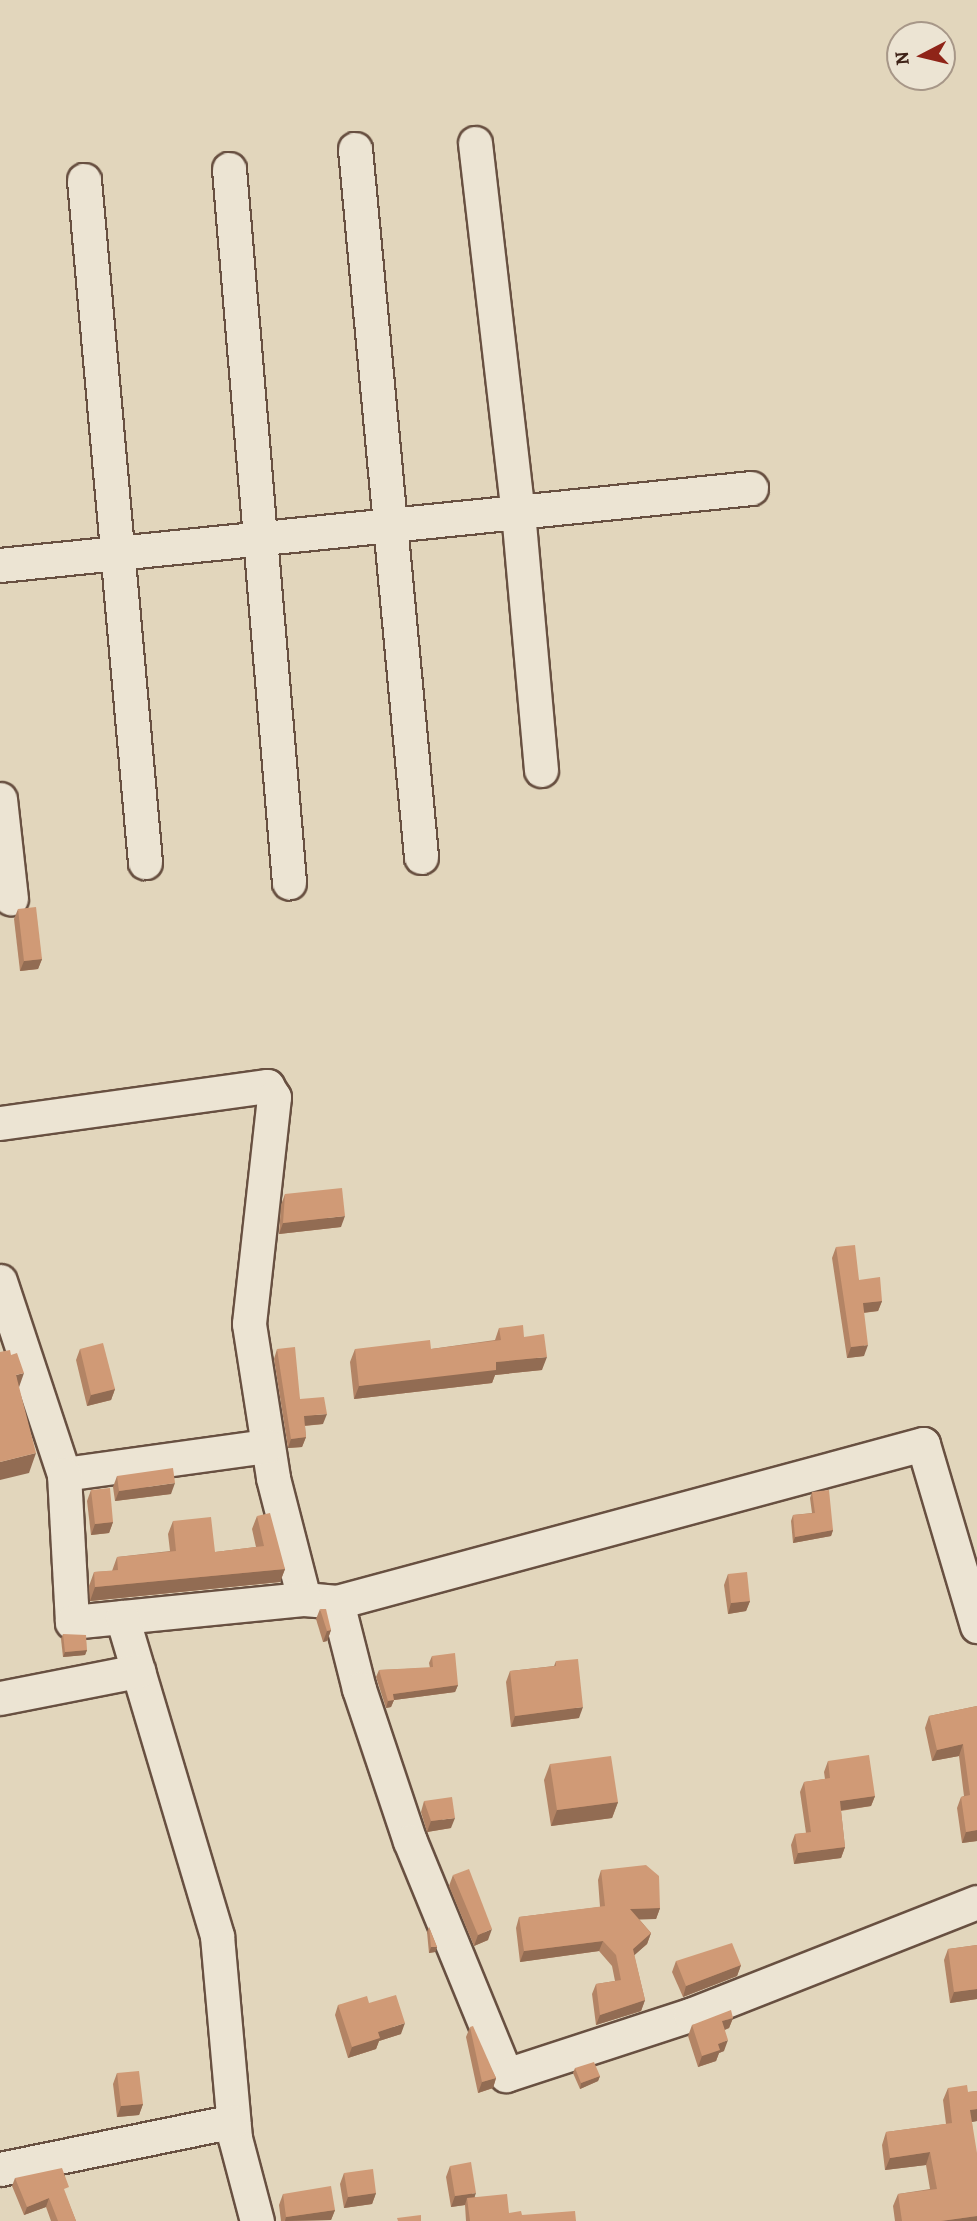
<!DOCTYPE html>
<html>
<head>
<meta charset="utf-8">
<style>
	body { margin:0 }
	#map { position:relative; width:977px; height:2221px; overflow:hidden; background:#e2d6bc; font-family:Alegreya,serif }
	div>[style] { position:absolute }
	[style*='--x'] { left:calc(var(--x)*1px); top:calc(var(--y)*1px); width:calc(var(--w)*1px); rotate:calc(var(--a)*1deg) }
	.roads { filter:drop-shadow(2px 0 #685041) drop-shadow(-2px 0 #685041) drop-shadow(0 2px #685041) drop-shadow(0 -2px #685041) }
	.minor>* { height:33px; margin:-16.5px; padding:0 16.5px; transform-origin:16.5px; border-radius:16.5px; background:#ece4d3 }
	.wall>* { inset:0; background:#b38465 }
	.shaded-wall>* { inset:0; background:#926c53 }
	.building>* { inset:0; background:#d09a76 }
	span { translate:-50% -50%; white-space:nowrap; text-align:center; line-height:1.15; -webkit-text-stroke:7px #ece4d3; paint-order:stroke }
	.north { position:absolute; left:886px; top:21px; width:70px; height:70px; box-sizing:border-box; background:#ece4d3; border:2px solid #a79788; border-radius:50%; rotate:263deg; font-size:19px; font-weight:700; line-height:28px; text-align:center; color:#3f2318 }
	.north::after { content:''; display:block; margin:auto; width:24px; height:32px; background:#8f2418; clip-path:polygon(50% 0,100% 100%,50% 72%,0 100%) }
</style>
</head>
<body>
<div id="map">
	<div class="roads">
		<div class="minor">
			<i style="--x:475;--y:143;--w:371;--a:83.4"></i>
			<i style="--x:518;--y:512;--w:259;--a:84.9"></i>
			<i style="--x:355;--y:149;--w:711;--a:84.67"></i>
			<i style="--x:229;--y:169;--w:716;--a:85.19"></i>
			<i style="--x:84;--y:180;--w:685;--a:84.89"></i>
			<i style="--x:0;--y:565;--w:755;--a:-5.85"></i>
			<i style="--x:0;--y:799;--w:100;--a:83.7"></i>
			<i style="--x:0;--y:1123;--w:270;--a:-7.9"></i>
			<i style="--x:267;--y:1086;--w:13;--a:58"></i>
			<i style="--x:274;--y:1097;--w:228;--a:96.3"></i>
			<i style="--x:249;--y:1324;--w:156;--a:81.1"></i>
			<i style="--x:273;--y:1478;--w:125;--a:75.6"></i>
			<i style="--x:304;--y:1599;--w:33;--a:5"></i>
			<i style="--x:337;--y:1602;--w:90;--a:75.8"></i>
			<i style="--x:359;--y:1689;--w:160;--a:71.5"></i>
			<i style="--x:410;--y:1841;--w:253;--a:67.7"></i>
			<i style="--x:506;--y:2075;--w:194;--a:-18.1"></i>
			<i style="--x:690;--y:2015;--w:308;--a:-21.5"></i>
			<i style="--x:0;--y:1281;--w:203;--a:71.7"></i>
			<i style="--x:64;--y:1474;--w:205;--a:-7.9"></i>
			<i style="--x:64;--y:1474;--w:148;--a:86.9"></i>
			<i style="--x:72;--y:1622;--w:233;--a:-5.7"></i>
			<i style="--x:337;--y:1602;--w:607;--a:-15.09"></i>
			<i style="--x:923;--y:1444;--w:190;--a:73.5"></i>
			<i style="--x:122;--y:1617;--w:333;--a:73.4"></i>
			<i style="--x:217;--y:1936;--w:203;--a:84.9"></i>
			<i style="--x:235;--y:2138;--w:86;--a:75.2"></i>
			<i style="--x:0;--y:1698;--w:141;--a:-11.1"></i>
			<i style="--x:0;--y:2169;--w:238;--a:-11.6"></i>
		</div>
	</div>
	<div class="wall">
		<i style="clip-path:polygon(18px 909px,42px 959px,38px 969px,20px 971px,14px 919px)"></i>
		<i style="clip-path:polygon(285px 1194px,341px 1227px,279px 1234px,281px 1205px)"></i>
		<i style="clip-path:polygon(836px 1247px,859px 1280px,882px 1301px,878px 1311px,864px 1313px,864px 1356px,847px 1358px,832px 1258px)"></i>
		<i style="clip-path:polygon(499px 1328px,524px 1337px,542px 1370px,495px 1375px,492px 1383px,354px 1399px,350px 1362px,355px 1349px,431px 1349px,495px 1340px)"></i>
		<i style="clip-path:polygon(80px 1349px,115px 1389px,111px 1400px,87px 1406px,76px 1360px)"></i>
		<i style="clip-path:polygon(277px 1349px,300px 1399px,323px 1424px,305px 1426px,306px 1437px,302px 1447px,288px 1448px,274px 1359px)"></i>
		<i style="clip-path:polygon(117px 1476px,171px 1494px,115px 1501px,113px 1487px)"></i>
		<i style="clip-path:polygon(91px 1490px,113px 1522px,109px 1533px,91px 1535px,87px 1501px)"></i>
		<i style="clip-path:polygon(812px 1492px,833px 1530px,831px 1536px,793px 1543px,791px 1521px,793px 1515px,812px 1513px,810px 1498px)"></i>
		<i style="clip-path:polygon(257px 1516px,285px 1569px,280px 1582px,90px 1601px,89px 1586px,94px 1572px,112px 1571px,117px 1557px,170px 1551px,168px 1534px,173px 1521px,215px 1552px,256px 1547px,252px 1529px)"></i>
		<i style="clip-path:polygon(728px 1574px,750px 1601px,746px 1611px,728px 1614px,724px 1585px)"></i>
		<i style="clip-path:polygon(320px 1609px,331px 1630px,327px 1641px,323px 1642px,316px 1619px)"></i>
		<i style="clip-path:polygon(63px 1634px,87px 1650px,85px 1655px,63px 1657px,61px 1639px)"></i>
		<i style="clip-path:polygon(432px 1656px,458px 1685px,455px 1692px,394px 1700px,391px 1707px,386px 1708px,376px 1677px,379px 1670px,430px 1668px,429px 1663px)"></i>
		<i style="clip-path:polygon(556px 1661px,579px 1718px,511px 1727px,506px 1682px,510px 1671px,554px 1666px)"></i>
		<i style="clip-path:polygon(977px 1706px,977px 1841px,962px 1843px,957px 1808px,961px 1797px,964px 1796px,959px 1756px,932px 1761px,925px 1728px,929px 1716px)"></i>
		<i style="clip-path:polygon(828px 1761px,875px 1796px,871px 1806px,841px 1811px,845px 1847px,841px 1858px,794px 1864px,791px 1845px,795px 1834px,806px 1833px,800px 1792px,804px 1782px,825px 1779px,824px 1772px)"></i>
		<i style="clip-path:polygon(550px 1764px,618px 1802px,612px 1818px,551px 1826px,544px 1780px)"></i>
		<i style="clip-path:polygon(424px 1801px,451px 1828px,427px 1832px,421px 1812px)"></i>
		<i style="clip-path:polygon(601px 1870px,660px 1908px,656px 1919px,639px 1919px,651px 1933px,647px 1944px,634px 1955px,645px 2000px,641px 2011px,596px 2025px,592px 1994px,596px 1984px,615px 1981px,612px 1966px,599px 1951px,520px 1962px,516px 1928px,519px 1917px,600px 1907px,598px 1880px)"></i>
		<i style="clip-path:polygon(453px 1875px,488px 1940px,474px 1946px,449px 1886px)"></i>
		<i style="clip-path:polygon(429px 1927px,437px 1947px,435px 1952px,429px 1953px,427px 1932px)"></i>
		<i style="clip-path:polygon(977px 1945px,977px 1999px,950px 2003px,944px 1960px,948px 1949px)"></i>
		<i style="clip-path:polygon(676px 1961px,741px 1965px,737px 1976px,683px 1997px,672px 1972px)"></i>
		<i style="clip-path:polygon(369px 2003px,401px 2034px,379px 2041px,376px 2049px,348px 2058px,335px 2015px,338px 2005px)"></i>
		<i style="clip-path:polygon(733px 2018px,729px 2028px,725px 2030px,724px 2051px,719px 2053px,716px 2061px,698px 2067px,688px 2036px,692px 2025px)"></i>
		<i style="clip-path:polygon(470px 2027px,496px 2078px,493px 2088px,478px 2093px,466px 2037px)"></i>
		<i style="clip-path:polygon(575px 2068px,600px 2076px,598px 2081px,580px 2089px,573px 2073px)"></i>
		<i style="clip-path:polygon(117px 2073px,143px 2104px,139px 2115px,117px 2117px,113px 2084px)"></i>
		<i style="clip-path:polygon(948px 2088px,968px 2092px,977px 2091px,977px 2121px,972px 2122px,977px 2221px,895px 2221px,893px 2206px,898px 2194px,930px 2189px,926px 2165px,885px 2170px,882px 2145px,886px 2132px,946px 2124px,943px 2100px)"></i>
		<i style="clip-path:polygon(450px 2166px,475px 2197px,509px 2213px,522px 2215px,576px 2221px,466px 2221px,465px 2205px,451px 2207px,446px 2177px)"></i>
		<i style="clip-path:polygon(344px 2173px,376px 2193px,372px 2204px,344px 2208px,340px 2184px)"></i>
		<i style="clip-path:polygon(15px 2178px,66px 2196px,76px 2221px,51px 2221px,46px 2207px,24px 2215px,12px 2186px)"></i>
		<i style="clip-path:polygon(283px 2194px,335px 2210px,331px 2220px,281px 2221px,279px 2205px)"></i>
	</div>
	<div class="shaded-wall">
		<i style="clip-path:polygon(42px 959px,38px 969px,20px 971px,24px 961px)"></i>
		<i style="clip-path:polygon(345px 1216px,341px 1227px,279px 1234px,283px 1223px)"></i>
		<i style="clip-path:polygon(882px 1301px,878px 1311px,860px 1313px,863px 1303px)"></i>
		<i style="clip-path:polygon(868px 1345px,864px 1356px,847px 1358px,851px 1347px)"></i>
		<i style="clip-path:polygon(547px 1357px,542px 1370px,495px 1375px,492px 1383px,354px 1399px,359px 1386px,496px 1362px)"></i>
		<i style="clip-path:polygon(24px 1373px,17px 1393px,16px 1375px)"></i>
		<i style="clip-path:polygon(115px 1389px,111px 1400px,87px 1406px,91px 1395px)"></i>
		<i style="clip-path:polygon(327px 1414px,323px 1424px,300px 1426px,304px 1416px)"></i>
		<i style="clip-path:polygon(306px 1437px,302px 1447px,288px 1448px,291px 1439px)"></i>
		<i style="clip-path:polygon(36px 1453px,29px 1473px,0 1480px,0 1462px)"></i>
		<i style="clip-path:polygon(175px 1483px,171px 1494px,115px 1501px,119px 1491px)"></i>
		<i style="clip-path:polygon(113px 1522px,109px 1533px,91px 1535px,95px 1524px)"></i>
		<i style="clip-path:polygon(833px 1530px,831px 1536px,793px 1543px,795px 1537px)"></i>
		<i style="clip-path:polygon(285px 1569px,280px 1582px,90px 1601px,95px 1587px)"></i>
		<i style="clip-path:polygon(750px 1601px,746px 1611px,728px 1614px,731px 1603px)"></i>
		<i style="clip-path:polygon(331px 1630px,327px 1641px,323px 1642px,327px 1631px)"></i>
		<i style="clip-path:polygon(87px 1650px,85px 1655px,63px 1657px,65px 1652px)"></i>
		<i style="clip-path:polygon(458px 1685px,455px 1692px,394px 1700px,391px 1707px,386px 1708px,388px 1701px,393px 1694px)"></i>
		<i style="clip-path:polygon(583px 1707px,579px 1718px,511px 1727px,515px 1716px)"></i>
		<i style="clip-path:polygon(963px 1744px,959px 1756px,932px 1761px,937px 1750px)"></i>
		<i style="clip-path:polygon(875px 1796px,871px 1806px,836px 1811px,840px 1801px)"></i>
		<i style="clip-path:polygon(618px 1802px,612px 1818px,551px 1826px,557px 1810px)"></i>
		<i style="clip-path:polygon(455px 1818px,451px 1828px,427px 1832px,431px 1821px)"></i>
		<i style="clip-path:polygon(977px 1830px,977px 1841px,962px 1843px,966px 1832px)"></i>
		<i style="clip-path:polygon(845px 1847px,841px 1858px,794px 1864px,798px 1853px)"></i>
		<i style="clip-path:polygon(660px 1908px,656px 1919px,626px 1920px,630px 1909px)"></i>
		<i style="clip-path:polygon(492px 1929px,488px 1940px,474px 1946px,478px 1935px)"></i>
		<i style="clip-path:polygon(651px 1933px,647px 1944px,629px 1960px,633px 1949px)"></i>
		<i style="clip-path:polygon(603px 1941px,599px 1951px,520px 1962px,524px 1951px)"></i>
		<i style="clip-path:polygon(431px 1947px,437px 1947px,435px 1952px,429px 1953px)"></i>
		<i style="clip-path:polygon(741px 1965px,737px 1976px,683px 1997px,686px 1986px)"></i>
		<i style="clip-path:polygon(977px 1989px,977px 1999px,950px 2003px,954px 1992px)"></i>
		<i style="clip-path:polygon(645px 2000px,641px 2011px,596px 2025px,600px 2015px)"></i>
		<i style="clip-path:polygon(733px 2018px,729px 2028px,718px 2032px,722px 2021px)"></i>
		<i style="clip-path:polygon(405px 2023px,401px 2034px,379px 2041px,376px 2049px,348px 2058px,352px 2047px,378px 2032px)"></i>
		<i style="clip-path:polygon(728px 2040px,724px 2051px,719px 2053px,716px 2061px,698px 2067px,702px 2056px,718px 2044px)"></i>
		<i style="clip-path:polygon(600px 2076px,598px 2081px,580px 2089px,581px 2083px)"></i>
		<i style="clip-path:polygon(496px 2078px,493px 2088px,478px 2093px,482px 2082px)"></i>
		<i style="clip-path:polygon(143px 2104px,139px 2115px,117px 2117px,121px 2106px)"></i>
		<i style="clip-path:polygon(977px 2109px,977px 2121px,966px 2123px,970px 2110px)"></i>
		<i style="clip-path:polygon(930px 2152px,926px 2165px,885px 2170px,890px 2158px)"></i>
		<i style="clip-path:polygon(376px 2193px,372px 2204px,344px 2208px,348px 2197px)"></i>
		<i style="clip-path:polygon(476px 2193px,472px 2204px,467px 2198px,465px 2205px,451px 2207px,455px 2196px)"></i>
		<i style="clip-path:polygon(49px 2198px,46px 2207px,24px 2215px,27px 2207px)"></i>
		<i style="clip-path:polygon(335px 2210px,331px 2220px,285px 2221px,286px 2217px)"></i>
		<i style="clip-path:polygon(977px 2216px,977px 2221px,941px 2221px)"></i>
	</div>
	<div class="building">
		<i style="clip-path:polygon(36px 907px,42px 959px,24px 961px,18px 909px)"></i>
		<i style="clip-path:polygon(342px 1188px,345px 1216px,283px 1223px,285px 1194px)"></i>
		<i style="clip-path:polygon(855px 1245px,859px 1280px,880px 1277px,882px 1301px,863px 1303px,868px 1345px,851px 1347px,836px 1247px)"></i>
		<i style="clip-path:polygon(523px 1325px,524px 1337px,544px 1334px,547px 1357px,496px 1362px,496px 1370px,359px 1386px,355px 1349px,430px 1340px,431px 1349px,501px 1340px,499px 1328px)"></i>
		<i style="clip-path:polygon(103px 1343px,115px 1389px,91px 1395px,80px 1349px)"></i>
		<i style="clip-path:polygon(295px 1347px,300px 1399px,324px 1397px,327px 1414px,304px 1416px,306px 1437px,291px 1439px,277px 1349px)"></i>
		<i style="clip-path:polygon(10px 1350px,11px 1355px,17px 1353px,24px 1373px,16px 1375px,36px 1453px,0 1462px,0 1352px)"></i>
		<i style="clip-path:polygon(173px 1468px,175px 1483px,119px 1491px,117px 1476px)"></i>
		<i style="clip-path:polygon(110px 1488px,113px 1522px,95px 1524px,91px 1490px)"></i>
		<i style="clip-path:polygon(829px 1490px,833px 1530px,795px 1537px,793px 1515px,815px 1513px,812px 1492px)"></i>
		<i style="clip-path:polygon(270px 1513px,285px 1569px,95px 1587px,94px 1572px,118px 1570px,117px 1557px,176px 1551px,173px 1521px,211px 1517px,215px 1552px,264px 1546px,257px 1516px)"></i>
		<i style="clip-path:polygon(747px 1572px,750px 1601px,731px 1603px,728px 1574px)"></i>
		<i style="clip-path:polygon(320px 1609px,326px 1609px,331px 1630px,327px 1631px)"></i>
		<i style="clip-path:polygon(63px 1634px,86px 1635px,87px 1650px,65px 1652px)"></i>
		<i style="clip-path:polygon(455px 1653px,458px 1685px,393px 1694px,394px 1700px,388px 1701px,379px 1670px,433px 1667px,432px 1656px)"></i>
		<i style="clip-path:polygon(578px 1659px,583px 1707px,515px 1716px,510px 1671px,556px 1666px,556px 1661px)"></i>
		<i style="clip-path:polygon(977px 1706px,977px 1830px,966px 1832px,961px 1797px,970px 1795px,963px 1744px,937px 1750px,929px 1716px)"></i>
		<i style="clip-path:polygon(869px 1755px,875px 1796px,840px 1801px,845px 1847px,798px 1853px,795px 1834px,811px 1832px,804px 1782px,830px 1778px,828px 1761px)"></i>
		<i style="clip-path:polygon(611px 1756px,618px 1802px,557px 1810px,550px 1764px)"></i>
		<i style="clip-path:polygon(452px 1797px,455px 1818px,431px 1821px,424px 1801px)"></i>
		<i style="clip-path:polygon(646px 1865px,659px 1876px,660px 1908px,630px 1909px,651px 1933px,633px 1949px,645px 2000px,600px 2015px,596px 1984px,621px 1980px,616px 1955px,603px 1941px,524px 1951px,519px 1917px,605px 1906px,601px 1870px)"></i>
		<i style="clip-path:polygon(469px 1869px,492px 1929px,478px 1935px,453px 1875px)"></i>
		<i style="clip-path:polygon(429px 1927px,437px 1947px,431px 1947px)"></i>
		<i style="clip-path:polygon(732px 1943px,741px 1965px,686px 1986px,676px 1961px)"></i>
		<i style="clip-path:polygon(977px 1945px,977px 1989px,954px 1992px,948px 1949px)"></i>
		<i style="clip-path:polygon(396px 1995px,405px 2023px,378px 2032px,380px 2038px,352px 2047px,338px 2005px,367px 1996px,369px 2003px)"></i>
		<i style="clip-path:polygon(731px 2010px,733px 2018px,722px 2021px,728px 2040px,718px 2044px,720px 2050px,702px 2056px,692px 2025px)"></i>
		<i style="clip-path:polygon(473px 2026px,496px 2078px,482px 2082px,470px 2027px)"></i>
		<i style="clip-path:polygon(594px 2062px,600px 2076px,581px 2083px,575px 2068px)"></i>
		<i style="clip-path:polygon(139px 2071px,143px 2104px,121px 2106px,117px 2073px)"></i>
		<i style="clip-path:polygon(967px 2085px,968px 2092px,977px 2091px,977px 2109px,970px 2110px,977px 2153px,977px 2216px,941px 2221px,902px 2221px,898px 2194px,937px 2189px,930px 2152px,890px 2158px,886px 2132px,952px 2123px,948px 2088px)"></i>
		<i style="clip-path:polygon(471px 2162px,476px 2193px,455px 2196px,450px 2166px)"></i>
		<i style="clip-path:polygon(62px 2168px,69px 2187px,64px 2189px,76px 2221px,58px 2221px,49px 2198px,27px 2207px,15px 2178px)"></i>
		<i style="clip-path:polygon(373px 2169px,376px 2193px,348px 2197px,344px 2173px)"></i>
		<i style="clip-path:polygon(331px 2186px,335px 2210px,286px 2217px,283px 2194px)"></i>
		<i style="clip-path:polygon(507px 2194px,509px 2213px,521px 2211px,522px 2215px,575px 2211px,576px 2221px,470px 2221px,467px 2198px)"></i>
		<i style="clip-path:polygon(421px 2215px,421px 2221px,398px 2221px,397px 2218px)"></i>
	</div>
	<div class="north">N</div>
</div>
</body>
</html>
